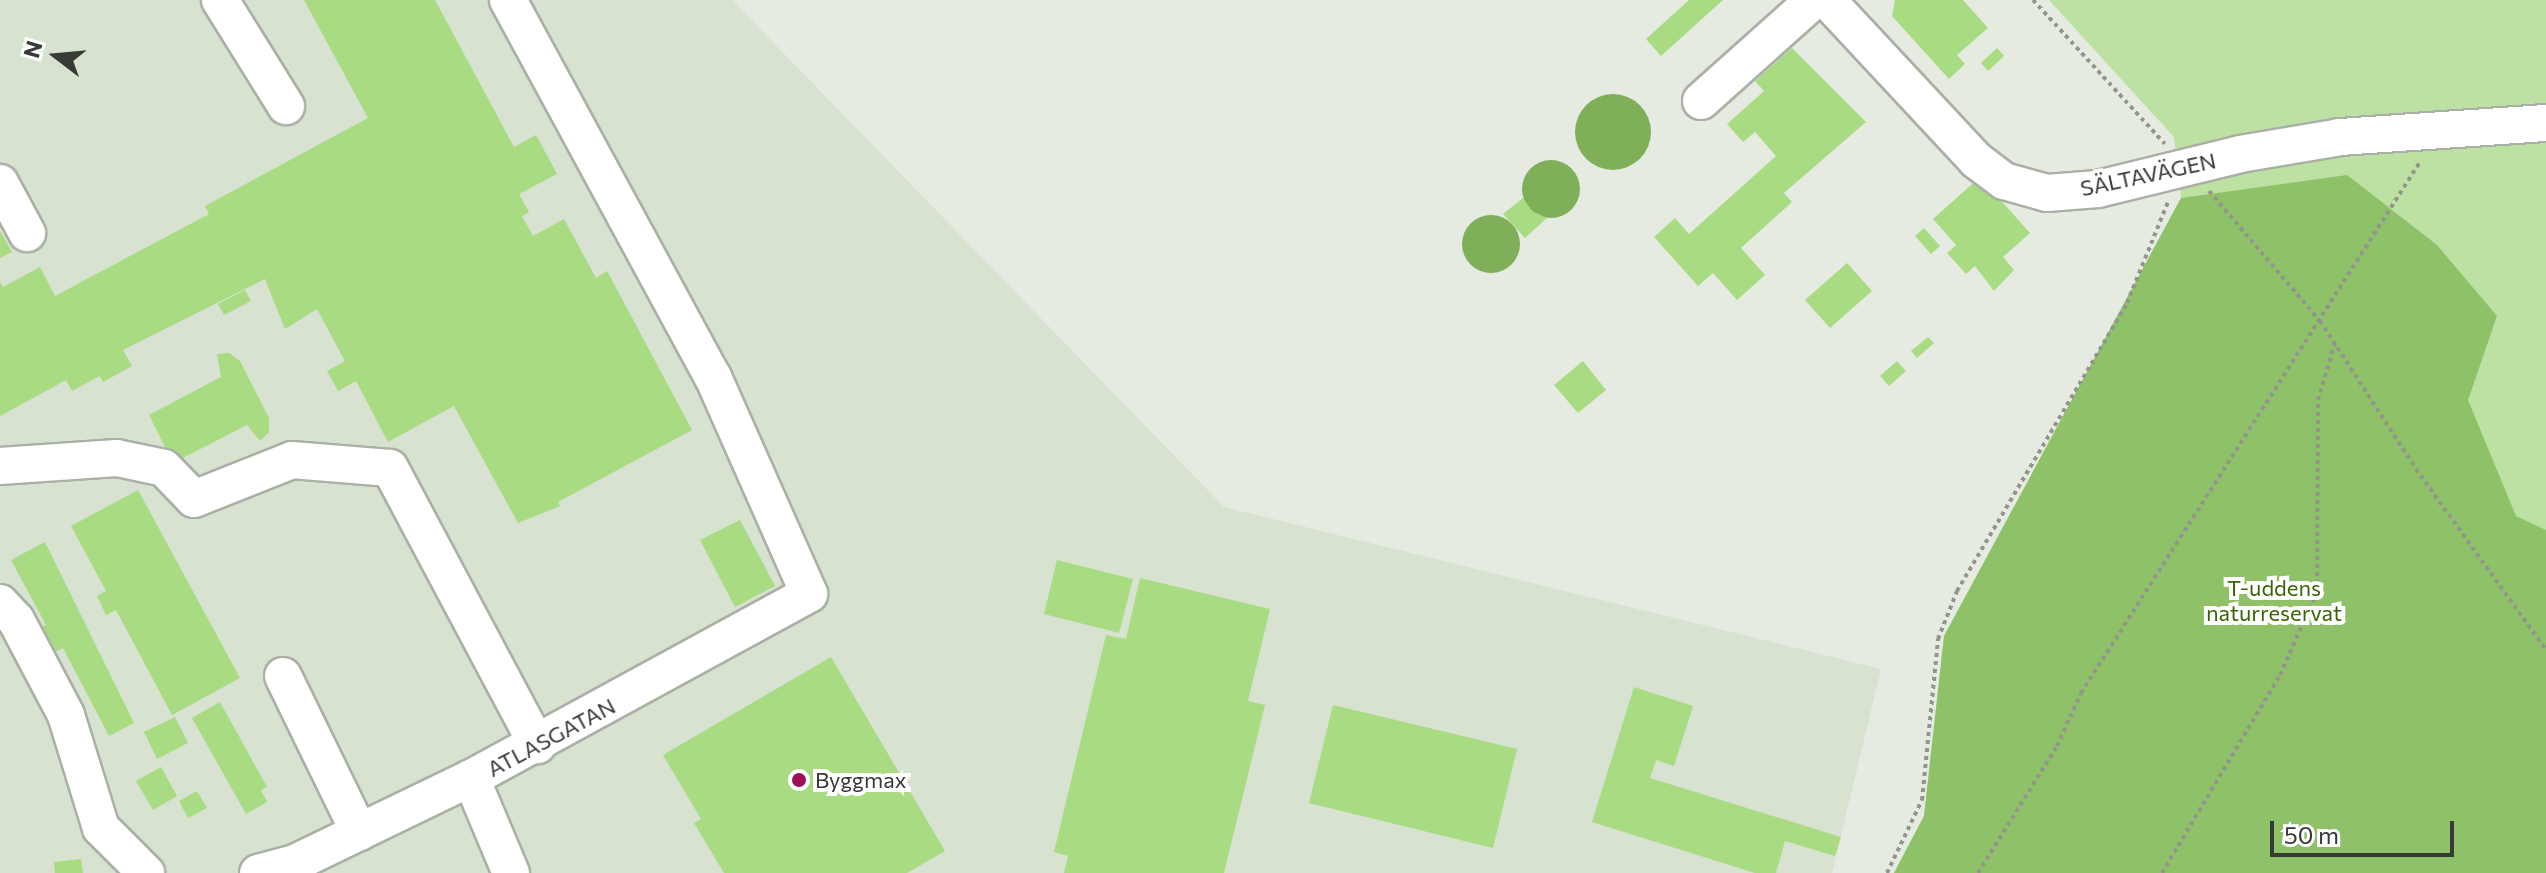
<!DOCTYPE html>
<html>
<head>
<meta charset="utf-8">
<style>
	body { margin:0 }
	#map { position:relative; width:2546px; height:873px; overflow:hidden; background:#e5ebe0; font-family:Commissioner,sans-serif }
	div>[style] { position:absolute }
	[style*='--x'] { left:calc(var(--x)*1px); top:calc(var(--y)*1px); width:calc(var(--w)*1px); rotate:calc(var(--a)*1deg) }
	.built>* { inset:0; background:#d7e2d0 }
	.green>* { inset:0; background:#bce1a2 }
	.forest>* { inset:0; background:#8fc169 }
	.water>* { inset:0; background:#7fb059 }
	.round { border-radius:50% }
	.building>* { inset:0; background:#a8db82 }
	.path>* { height:4px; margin-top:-2px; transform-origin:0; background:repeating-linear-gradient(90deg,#91958d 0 4px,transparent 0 8px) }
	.roads { filter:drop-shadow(2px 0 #aab0a6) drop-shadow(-2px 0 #aab0a6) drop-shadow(0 2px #aab0a6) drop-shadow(0 -2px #aab0a6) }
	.minor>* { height:36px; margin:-18px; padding:0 18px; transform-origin:18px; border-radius:18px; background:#fff }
	.dots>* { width:22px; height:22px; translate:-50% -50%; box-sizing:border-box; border:4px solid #fff; border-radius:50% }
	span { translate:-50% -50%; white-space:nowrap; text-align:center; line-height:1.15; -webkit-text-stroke:8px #fff; paint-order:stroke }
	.street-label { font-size:22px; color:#383a36 }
	.park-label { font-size:22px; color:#3a6504 }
	.poi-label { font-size:22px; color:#383a36 }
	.left { translate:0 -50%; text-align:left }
	.north { position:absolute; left:16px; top:16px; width:80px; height:80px; -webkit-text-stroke:6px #fff; paint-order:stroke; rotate:286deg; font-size:22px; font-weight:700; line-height:32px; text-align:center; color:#383a36 }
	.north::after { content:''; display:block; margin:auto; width:28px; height:36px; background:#383a36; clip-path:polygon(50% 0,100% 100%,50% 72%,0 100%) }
	.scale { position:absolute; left:2270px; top:821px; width:184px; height:36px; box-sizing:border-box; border:4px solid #383a36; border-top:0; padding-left:10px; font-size:24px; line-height:28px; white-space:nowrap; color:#383a36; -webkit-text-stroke:6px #fff; paint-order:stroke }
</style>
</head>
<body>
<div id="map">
	<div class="built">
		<i style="clip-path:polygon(0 0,732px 0,1224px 507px,1881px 669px,1832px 873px,0 873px)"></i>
	</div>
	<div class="green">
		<i style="clip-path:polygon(2049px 0,2546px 0,2546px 873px,1894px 873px,1924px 816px,1944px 636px,2181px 198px,2174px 137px)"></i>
	</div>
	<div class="forest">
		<i style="clip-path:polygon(2347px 175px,2437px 245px,2497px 316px,2468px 400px,2516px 516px,2546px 530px,2546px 873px,1894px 873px,1924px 816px,1944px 636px,2181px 198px)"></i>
	</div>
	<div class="water">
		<i class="round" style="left:1575px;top:94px;width:76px;height:76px"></i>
		<i class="round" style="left:1522px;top:160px;width:58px;height:58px"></i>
		<i class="round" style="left:1462px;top:215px;width:58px;height:58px"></i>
	</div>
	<div class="building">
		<i style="clip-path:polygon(304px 0,435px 0,514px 147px,536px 135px,557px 174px,519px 194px,529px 212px,522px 216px,533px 236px,564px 219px,596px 278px,607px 271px,692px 430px,558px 502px,560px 506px,518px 523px,454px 406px,388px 442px,356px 381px,338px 391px,327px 371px,345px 361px,317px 309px,285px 329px,265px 279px,123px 350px,132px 366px,103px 382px,100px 376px,72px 391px,66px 380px,0 416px,0 281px,3px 287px,40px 267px,55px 296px,209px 214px,205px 206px,368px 118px)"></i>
		<i style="clip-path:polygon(1689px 0,1723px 0,1661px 56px,1646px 39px)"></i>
		<i style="clip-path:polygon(1895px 0,1963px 0,1988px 28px,1957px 55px,1965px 64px,1949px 79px,1892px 16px)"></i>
		<i style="clip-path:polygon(1792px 48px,1866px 122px,1784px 193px,1792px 202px,1741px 248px,1765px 275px,1737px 300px,1713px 273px,1698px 286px,1654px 237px,1675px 218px,1689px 234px,1776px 156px,1755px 132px,1743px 142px,1727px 124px,1764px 91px,1755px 81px)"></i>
		<i style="clip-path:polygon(1997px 48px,2004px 56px,1988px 71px,1981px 63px)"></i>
		<i style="clip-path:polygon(1980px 177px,2030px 233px,2003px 257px,2014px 270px,1994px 291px,1975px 266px,1966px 274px,1947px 253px,1956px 245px,1933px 219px)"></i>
		<i style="clip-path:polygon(1523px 198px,1532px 211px,1547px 218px,1525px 238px,1503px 214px)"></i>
		<i style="clip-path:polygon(1924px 228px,1940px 246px,1931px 254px,1915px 236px)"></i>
		<i style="clip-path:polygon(0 231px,12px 252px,0 258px)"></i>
		<i style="clip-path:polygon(1847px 263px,1872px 291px,1830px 328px,1805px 300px)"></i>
		<i style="clip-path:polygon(245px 290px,251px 301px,224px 315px,218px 304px)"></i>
		<i style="clip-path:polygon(1928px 337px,1934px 343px,1917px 358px,1911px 351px)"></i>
		<i style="clip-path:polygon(229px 353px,240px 361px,269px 418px,269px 432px,260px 441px,247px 425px,173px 463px,149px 415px,221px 377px,217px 354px)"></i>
		<i style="clip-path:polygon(1583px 361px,1606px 390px,1578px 413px,1554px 385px)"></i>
		<i style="clip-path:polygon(1897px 361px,1906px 371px,1889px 386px,1880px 376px)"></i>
		<i style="clip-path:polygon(138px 490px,240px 678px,172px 715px,116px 610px,106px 615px,97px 596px,106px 591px,71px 526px)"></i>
		<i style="clip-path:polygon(740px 520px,775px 586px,735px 607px,700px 540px)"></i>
		<i style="clip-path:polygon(45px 542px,134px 723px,109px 736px,63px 648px,53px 653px,40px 627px,46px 625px,11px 560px)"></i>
		<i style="clip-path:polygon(1057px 560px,1133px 579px,1119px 633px,1044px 614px)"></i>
		<i style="clip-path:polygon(1140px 578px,1270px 609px,1248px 701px,1265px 705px,1224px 873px,1064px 873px,1068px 856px,1054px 852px,1106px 635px,1126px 639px)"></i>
		<i style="clip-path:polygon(831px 657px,945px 851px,907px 873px,724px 873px,694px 823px,701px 819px,663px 755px)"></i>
		<i style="clip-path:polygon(1634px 687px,1693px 706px,1674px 766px,1656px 760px,1650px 778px,1841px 837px,1835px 856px,1785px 841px,1776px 873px,1755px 873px,1592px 822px)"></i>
		<i style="clip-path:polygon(220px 702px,267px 787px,261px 790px,267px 802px,246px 814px,192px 718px)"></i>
		<i style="clip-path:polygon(1333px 705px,1517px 749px,1493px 848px,1309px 803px)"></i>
		<i style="clip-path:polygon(175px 717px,188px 743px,157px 759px,144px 732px)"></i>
		<i style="clip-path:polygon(161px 767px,177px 796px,153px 810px,136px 781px)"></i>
		<i style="clip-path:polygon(197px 791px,207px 808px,188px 818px,179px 801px)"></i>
		<i style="clip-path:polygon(81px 859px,83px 873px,55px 873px,54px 862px)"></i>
	</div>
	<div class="path">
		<i style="--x:2033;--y:0;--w:195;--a:47.5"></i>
		<i style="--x:2209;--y:191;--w:171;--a:49.5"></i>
		<i style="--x:2320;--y:321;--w:176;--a:57"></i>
		<i style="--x:2416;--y:469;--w:223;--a:54.3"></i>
		<i style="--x:1887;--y:873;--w:81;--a:-64.4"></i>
		<i style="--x:1922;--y:800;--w:162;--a:-84.3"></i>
		<i style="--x:1938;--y:639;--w:52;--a:-68.4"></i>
		<i style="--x:1957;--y:591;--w:334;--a:-59.4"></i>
		<i style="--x:2127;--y:303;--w:109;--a:-67.9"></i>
		<i style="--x:1978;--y:873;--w:150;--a:-58.1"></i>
		<i style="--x:2057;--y:746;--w:58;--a:-65.6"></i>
		<i style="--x:2081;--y:693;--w:630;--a:-57.45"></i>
		<i style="--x:2162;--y:873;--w:230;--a:-59.2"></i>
		<i style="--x:2280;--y:675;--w:91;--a:-66"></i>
		<i style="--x:2317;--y:592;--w:192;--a:-89.7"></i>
		<i style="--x:2318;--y:400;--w:59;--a:-73.4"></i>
	</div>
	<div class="roads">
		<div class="minor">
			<i style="--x:220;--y:0;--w:125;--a:58.1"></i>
			<i style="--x:508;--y:0;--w:429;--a:61.5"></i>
			<i style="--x:713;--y:377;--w:237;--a:66.1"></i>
			<i style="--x:809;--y:594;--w:385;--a:151.4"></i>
			<i style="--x:471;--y:778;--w:103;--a:67.2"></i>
			<i style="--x:1827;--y:0;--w:219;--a:47"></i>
			<i style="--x:1976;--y:160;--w:35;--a:37"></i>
			<i style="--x:2004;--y:181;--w:45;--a:15.6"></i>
			<i style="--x:2047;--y:193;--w:51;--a:-4.5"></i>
			<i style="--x:2098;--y:189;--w:146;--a:-13.8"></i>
			<i style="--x:2240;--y:154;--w:101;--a:-9.6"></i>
			<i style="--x:2340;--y:137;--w:206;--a:-3.9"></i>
			<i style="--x:1701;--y:101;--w:152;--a:-41.8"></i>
			<i style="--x:0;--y:183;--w:57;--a:61.6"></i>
			<i style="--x:0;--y:466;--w:117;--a:-3.9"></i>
			<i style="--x:117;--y:458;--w:48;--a:12"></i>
			<i style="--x:164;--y:468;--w:43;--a:45.9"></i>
			<i style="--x:194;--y:499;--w:105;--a:-21.7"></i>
			<i style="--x:292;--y:460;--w:98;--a:4.7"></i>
			<i style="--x:390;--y:468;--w:314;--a:62"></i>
			<i style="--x:0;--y:603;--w:23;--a:47"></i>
			<i style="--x:16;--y:620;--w:107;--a:62.2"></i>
			<i style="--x:66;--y:715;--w:118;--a:72.8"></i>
			<i style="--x:101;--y:828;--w:64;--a:45"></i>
			<i style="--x:283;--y:676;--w:174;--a:64"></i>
			<i style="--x:258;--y:873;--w:38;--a:-15"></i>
			<i style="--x:295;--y:863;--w:195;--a:-25.8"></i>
		</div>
	</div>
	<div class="dots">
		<i style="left:799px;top:780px;background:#a01058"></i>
	</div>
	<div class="street-label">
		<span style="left:2148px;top:174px;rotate:-12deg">SÄLTAVÄGEN</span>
		<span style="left:551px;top:737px;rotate:-28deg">ATLASGATAN</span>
	</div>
	<div class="park-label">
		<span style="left:2274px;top:600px">T-uddens<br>naturreservat</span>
	</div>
	<div class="poi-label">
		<span class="left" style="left:815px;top:780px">Byggmax</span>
	</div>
	<div class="north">N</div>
	<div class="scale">50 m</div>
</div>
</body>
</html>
